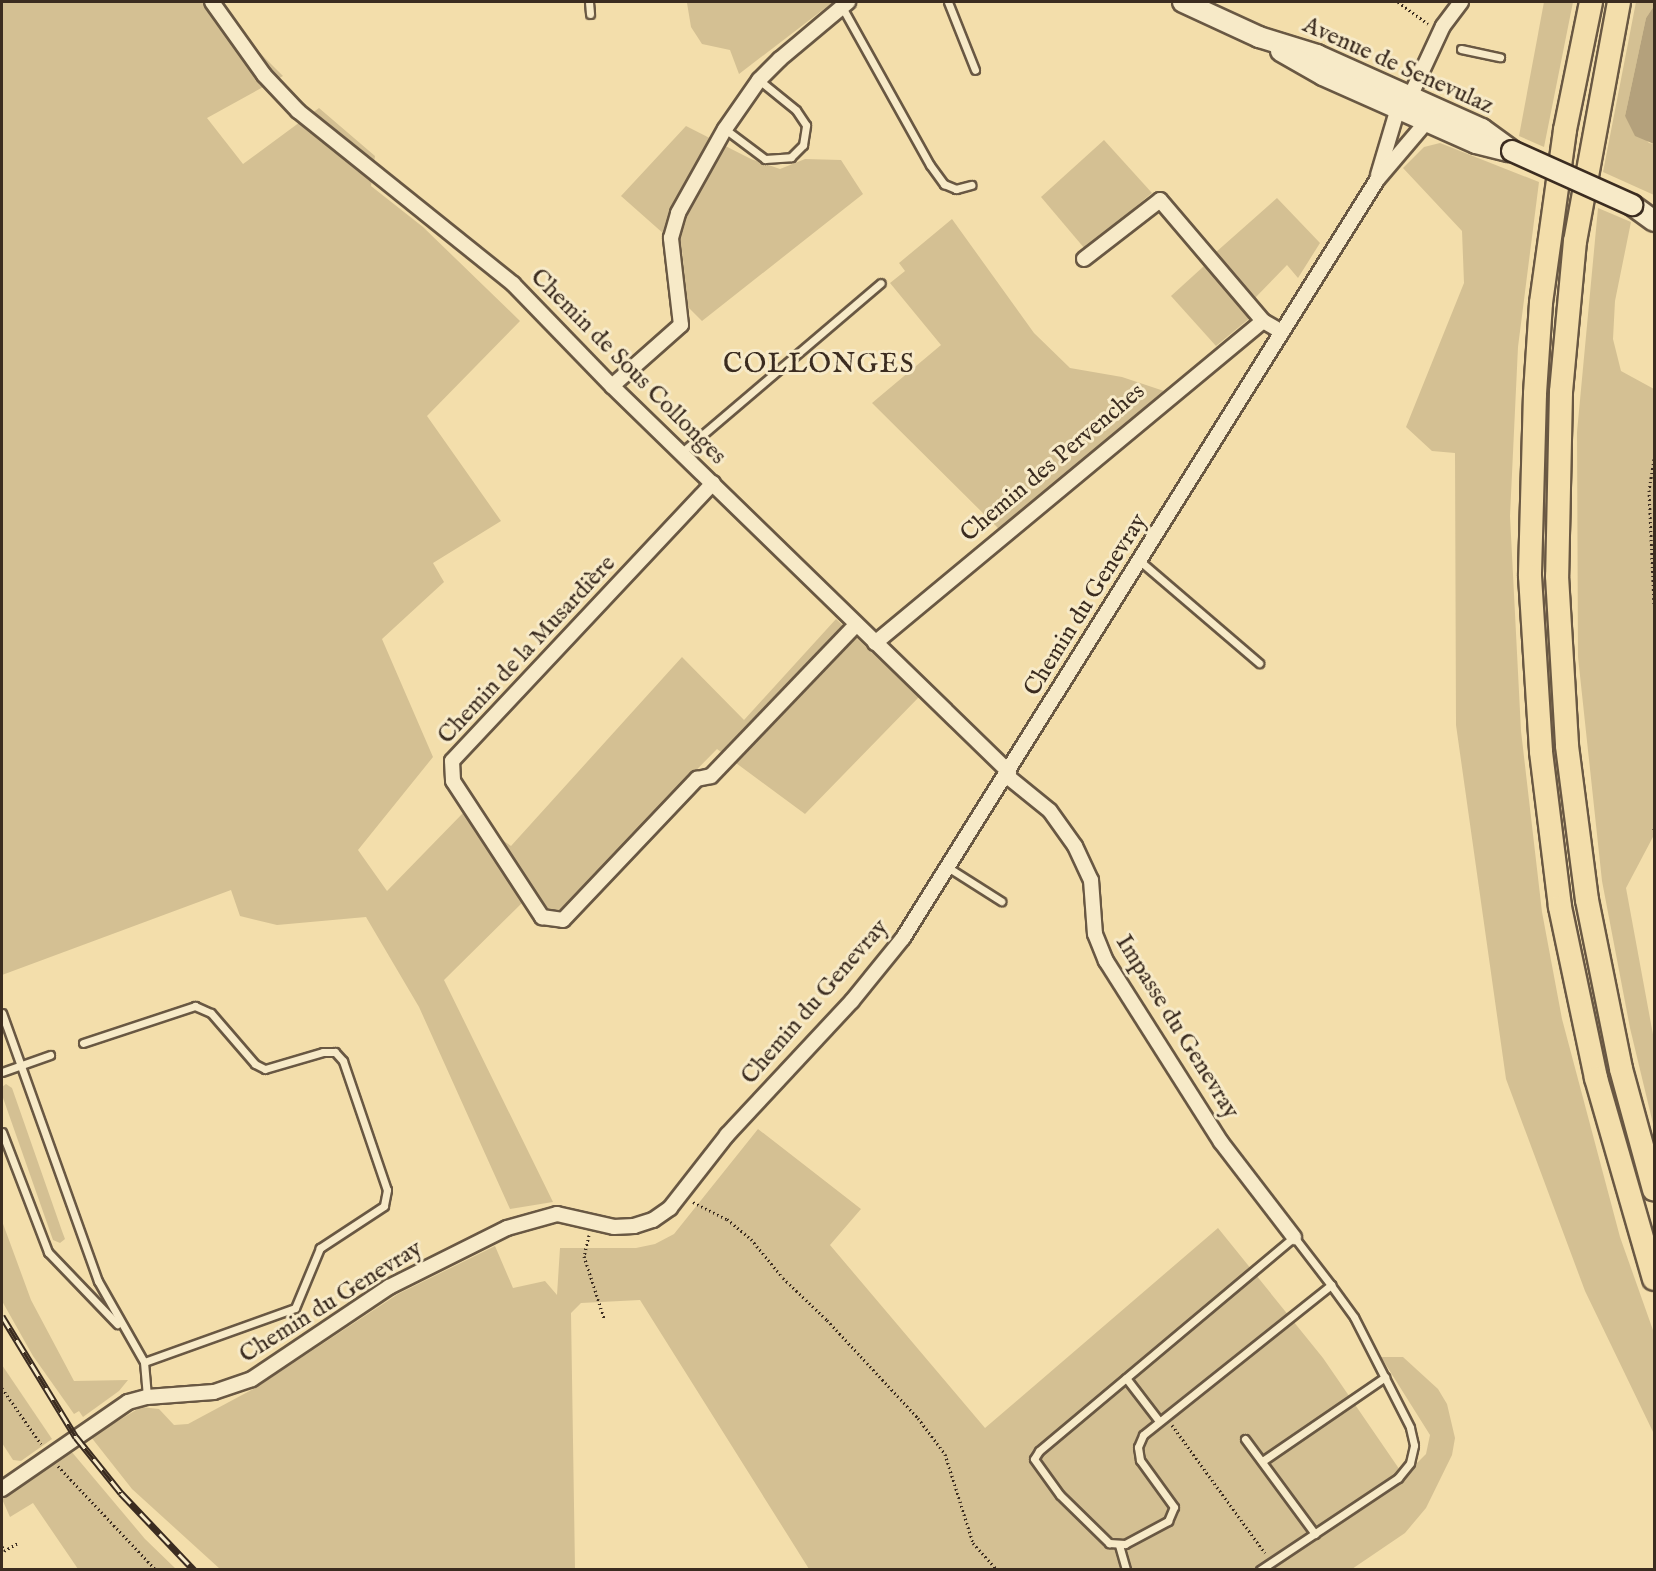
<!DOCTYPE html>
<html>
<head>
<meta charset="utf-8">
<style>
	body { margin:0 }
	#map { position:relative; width:1656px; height:1571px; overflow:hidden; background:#f3deab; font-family:"IM FELL English",serif }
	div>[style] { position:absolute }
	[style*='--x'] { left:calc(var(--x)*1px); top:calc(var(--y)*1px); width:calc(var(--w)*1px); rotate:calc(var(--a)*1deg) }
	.green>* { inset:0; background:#d4c093 }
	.water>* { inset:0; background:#b4a17c }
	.path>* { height:3px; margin-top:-1.5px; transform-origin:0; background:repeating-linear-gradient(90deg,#3b2c20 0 1.5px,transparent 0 4.5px) }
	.roads { filter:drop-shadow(2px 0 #695843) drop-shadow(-2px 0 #695843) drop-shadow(0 2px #695843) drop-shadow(0 -2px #695843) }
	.service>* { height:7px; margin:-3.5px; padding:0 3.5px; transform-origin:3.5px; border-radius:3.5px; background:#f7eac8 }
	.minor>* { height:14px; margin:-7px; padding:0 7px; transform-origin:7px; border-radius:7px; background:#f7eac8 }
	.secondary>* { height:20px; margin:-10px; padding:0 10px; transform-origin:10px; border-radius:10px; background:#f7eac8 }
	.trunk>* { height:22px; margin:-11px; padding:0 11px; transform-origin:11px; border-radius:11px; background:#f3deab }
	.rail>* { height:7px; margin-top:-3.5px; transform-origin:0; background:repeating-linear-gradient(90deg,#f7eac8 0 14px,#3b2c20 0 28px); box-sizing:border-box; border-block:2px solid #3b2c20 }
	.bridges { filter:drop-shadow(2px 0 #3b2c20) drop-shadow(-2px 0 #3b2c20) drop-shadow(0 2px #3b2c20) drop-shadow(0 -2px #3b2c20) }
	.secondary-bridge>* { height:20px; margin:-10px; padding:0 10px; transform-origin:10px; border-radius:10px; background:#f7eac8 }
	span { translate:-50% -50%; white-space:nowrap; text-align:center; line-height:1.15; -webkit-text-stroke:6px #f7eac8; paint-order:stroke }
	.street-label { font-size:24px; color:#3b2c20 }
	.quarter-label { font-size:27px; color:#3b2c20; letter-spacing:1.5px }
	.frame { position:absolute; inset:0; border:3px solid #3b2c20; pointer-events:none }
</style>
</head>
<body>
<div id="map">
	<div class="green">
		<i style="clip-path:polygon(2px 2px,209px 2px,283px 76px,207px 118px,243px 164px,319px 108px,375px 156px,371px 186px,423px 227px,520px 321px,427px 416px,501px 521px,433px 563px,444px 582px,382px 639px,433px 757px,358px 850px,387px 891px,463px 813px,511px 846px,682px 657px,744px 720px,836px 619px,919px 697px,805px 814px,717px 749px,558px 911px,522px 903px,444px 980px,553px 1202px,510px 1209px,419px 1007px,366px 917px,277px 925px,240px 916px,231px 890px,2px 975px)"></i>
		<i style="clip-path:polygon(665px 2px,833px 2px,739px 74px,730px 50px,702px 44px,691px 27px,687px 3px)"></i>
		<i style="clip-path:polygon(1544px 2px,1573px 2px,1544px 147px,1519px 136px)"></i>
		<i style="clip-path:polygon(1636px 2px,1654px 2px,1654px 6px,1646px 18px,1625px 116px,1649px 143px,1654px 144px,1654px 195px,1603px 172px)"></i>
		<i style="clip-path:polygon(686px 126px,751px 159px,780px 169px,805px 159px,841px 160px,863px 194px,702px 321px,688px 307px,682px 250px,621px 196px)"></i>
		<i style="clip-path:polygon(1104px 140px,1152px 193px,1085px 249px,1041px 197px)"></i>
		<i style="clip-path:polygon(1440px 143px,1539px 182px,1518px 347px,1510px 516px,1521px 731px,1542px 912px,1562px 1019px,1620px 1237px,1654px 1333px,1654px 1434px,1585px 1291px,1506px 1079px,1456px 725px,1455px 453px,1432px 451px,1406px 427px,1464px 283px,1462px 231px,1403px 168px,1424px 147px)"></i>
		<i style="clip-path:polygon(1277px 198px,1320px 243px,1298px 278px,1287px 265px,1254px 299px,1215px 253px)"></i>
		<i style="clip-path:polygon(1598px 208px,1631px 222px,1615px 301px,1613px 339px,1621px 371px,1654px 389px,1654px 835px,1626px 888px,1654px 1040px,1654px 1128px,1630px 1028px,1602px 881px,1578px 657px,1577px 432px)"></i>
		<i style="clip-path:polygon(952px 219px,1034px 333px,1070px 368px,1122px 377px,1164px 391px,999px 529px,872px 403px,941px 345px,890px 283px,905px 271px,899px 263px)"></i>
		<i style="clip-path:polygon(1204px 266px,1250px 318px,1216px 346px,1171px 296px)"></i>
		<i style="clip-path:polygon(6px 1084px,12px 1088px,62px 1231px,65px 1239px,60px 1243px,53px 1240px,2px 1095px,2px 1087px)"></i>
		<i style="clip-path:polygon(758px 1129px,861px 1209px,830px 1245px,985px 1428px,1218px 1228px,1323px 1358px,1404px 1476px,1426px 1454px,1430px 1435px,1381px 1357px,1403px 1357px,1438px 1389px,1447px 1404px,1455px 1438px,1452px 1455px,1426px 1508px,1405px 1533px,1352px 1569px,809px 1569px,640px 1300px,581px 1303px,571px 1313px,575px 1569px,220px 1569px,132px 1489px,91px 1437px,141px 1407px,159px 1409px,174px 1425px,188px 1424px,257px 1387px,398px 1294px,495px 1246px,513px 1288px,545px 1281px,557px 1295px,560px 1248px,636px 1248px,655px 1244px,674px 1234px)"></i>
		<i style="clip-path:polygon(2px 1221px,31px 1300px,74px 1381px,128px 1380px,119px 1391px,83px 1417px,79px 1411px,74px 1414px,33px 1356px,2px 1301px)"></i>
		<i style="clip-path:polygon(2px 1365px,52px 1439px,21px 1461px,13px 1460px,2px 1443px)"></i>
		<i style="clip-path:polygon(71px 1451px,145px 1539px,176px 1569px,78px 1569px,33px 1503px,10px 1517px,2px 1499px)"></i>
	</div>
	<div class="water">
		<i style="clip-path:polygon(1654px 6px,1654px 144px,1635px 136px,1625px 116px,1646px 18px)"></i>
	</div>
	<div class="path">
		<i style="--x:1398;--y:2;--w:37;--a:36"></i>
		<i style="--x:1654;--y:459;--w:31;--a:99"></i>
		<i style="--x:1649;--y:490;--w:115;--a:87.5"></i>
		<i style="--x:1654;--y:830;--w:3;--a:-90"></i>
		<i style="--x:693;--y:1202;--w:38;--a:27"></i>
		<i style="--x:727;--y:1219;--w:31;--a:40"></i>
		<i style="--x:751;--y:1239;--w:50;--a:50.6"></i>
		<i style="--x:783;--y:1278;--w:61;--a:43.7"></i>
		<i style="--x:827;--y:1320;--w:134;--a:47.1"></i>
		<i style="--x:918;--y:1418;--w:45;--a:53.1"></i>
		<i style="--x:945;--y:1454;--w:93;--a:72.5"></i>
		<i style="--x:973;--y:1543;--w:36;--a:48"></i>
		<i style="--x:589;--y:1235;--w:22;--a:103"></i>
		<i style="--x:584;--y:1256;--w:65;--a:72.1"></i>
		<i style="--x:2;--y:1388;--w:68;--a:55.1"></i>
		<i style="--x:1172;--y:1425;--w:158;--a:54"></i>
		<i style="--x:58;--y:1466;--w:143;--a:46.7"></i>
		<i style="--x:2;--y:1546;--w:5;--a:68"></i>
		<i style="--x:4;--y:1551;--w:16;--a:-30"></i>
	</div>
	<div class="roads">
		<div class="service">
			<i style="--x:589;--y:2;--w:12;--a:85"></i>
			<i style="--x:948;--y:2;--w:73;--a:68.3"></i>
			<i style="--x:842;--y:7;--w:181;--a:60.9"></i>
			<i style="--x:930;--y:165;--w:24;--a:54"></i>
			<i style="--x:944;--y:184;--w:13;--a:23"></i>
			<i style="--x:956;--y:189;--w:16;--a:-15"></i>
			<i style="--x:1461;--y:49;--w:40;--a:12"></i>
			<i style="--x:725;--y:129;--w:50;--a:36.9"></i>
			<i style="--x:765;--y:159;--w:26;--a:-4"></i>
			<i style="--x:791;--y:157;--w:17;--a:-45"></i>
			<i style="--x:803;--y:145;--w:20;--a:-81"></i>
			<i style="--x:806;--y:125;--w:18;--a:-124"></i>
			<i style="--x:796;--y:110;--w:48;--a:-141"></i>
			<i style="--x:681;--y:453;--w:262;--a:-40.4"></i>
			<i style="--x:1140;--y:561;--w:157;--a:40.6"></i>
			<i style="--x:949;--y:868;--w:62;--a:32.4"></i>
			<i style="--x:2;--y:1013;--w:285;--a:70.3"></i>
			<i style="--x:98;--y:1281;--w:93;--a:60.4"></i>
			<i style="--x:83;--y:1043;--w:118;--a:-18.3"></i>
			<i style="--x:195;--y:1006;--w:17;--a:24"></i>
			<i style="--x:211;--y:1013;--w:67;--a:49.2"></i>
			<i style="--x:255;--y:1064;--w:11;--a:27"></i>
			<i style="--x:265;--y:1069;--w:60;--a:-16.3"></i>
			<i style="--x:323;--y:1052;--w:12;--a:0"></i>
			<i style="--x:335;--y:1052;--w:12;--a:48"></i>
			<i style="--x:343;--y:1061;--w:136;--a:71.2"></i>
			<i style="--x:387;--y:1190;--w:16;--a:101"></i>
			<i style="--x:384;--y:1206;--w:77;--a:146.7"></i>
			<i style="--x:320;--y:1248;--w:65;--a:112.6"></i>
			<i style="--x:295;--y:1308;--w:160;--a:160.3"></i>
			<i style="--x:144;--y:1362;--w:35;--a:85"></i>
			<i style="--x:2;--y:1072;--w:51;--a:-19.5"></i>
			<i style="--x:2;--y:1132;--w:129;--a:69"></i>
			<i style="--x:48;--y:1252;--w:100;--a:46.2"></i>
			<i style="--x:1126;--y:1378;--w:54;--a:52.5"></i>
			<i style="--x:1245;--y:1439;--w:118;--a:53.6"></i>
			<i style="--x:1264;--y:1460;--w:147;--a:-34.4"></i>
			<i style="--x:1119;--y:1545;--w:26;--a:74"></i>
			<i style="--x:1260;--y:1570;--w:166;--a:-33.7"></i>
			<i style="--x:1398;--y:1478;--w:19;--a:-51"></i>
			<i style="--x:1410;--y:1463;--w:18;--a:-77"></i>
			<i style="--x:1414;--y:1445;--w:18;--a:-103"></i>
			<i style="--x:1410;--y:1427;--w:123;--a:-117"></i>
			<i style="--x:1354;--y:1317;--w:39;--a:-126"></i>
			<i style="--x:1331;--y:1285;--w:61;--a:-127.6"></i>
			<i style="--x:1294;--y:1237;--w:333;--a:140"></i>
			<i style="--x:1039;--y:1451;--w:9;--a:122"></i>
			<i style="--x:1034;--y:1459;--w:44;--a:54.2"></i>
			<i style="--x:1060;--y:1495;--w:69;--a:44.4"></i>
			<i style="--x:1109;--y:1543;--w:16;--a:4"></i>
			<i style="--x:1125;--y:1544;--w:49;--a:-28.1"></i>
			<i style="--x:1168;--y:1521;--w:15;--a:-67"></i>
			<i style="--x:1174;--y:1507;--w:58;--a:-125.9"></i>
			<i style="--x:1140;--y:1460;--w:13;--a:-99"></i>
			<i style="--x:1138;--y:1447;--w:13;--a:-67"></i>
			<i style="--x:1143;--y:1435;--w:241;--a:-38.6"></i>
		</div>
		<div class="minor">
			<i style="--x:212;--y:2;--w:90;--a:54.5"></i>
			<i style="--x:264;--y:75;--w:50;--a:46.6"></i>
			<i style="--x:298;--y:111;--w:276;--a:38.8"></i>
			<i style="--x:513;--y:284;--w:142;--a:45.9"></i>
			<i style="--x:612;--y:386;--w:554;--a:44.2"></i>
			<i style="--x:1410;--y:97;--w:78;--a:-65.1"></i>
			<i style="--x:1443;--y:26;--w:30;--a:-53"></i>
			<i style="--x:1378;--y:175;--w:70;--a:-73.4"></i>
			<i style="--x:1084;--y:259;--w:96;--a:-37.8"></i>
			<i style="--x:1160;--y:200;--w:159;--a:49.6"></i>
			<i style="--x:612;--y:386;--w:92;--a:-41.5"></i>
			<i style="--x:681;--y:325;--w:88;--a:-96.6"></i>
			<i style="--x:671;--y:238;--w:26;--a:-74"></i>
			<i style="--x:678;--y:213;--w:96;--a:-60.8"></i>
			<i style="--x:725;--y:129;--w:60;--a:-55.2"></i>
			<i style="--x:759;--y:80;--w:30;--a:-45"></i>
			<i style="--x:780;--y:59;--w:89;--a:-40"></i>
			<i style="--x:713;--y:483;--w:381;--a:133.2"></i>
			<i style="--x:452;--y:761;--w:20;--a:87"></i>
			<i style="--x:453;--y:781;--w:163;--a:56.8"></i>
			<i style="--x:542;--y:917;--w:21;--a:8"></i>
			<i style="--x:563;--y:920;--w:195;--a:-46.5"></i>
			<i style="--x:697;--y:779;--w:14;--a:-12"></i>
			<i style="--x:711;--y:776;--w:209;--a:-46.2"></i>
			<i style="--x:875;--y:643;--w:504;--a:-39.69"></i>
			<i style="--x:1263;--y:321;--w:22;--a:30"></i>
			<i style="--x:1007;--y:776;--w:55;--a:39.1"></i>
			<i style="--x:1050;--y:811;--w:43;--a:54.5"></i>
			<i style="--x:1075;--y:846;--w:38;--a:65"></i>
			<i style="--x:1091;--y:880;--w:54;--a:85.8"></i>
			<i style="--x:1095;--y:934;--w:29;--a:68"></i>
			<i style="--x:1106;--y:961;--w:214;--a:57.6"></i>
			<i style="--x:1221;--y:1142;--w:120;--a:52.5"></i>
			<i style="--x:2;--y:1489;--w:153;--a:-34.6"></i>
			<i style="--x:128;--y:1402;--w:20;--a:-15"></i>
			<i style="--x:147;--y:1397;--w:67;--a:-4.3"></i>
			<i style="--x:214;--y:1392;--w:40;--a:-18.9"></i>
			<i style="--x:252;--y:1379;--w:165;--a:-33.9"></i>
			<i style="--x:389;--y:1287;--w:132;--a:-26.6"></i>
			<i style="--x:507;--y:1228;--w:52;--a:-15.6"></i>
			<i style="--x:557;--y:1214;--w:58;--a:12.8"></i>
			<i style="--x:614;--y:1227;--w:20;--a:-3"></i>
			<i style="--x:634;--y:1226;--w:20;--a:-18"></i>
			<i style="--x:653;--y:1220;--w:21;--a:-35"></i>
			<i style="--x:670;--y:1208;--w:93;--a:-52"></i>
			<i style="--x:727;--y:1135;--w:183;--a:-47"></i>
			<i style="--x:852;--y:1001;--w:81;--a:-51"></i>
			<i style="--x:903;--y:938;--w:894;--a:-57.98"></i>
			<i style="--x:1377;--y:180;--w:77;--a:-49.7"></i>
		</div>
		<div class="secondary">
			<i style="--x:1183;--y:2;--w:84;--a:24.7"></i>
			<i style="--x:1259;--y:37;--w:61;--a:17.2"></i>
			<i style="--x:1317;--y:55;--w:181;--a:24.2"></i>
			<i style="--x:1482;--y:129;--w:37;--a:36"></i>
			<i style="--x:1281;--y:51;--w:48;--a:29.7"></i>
			<i style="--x:1323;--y:75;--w:167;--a:24"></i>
			<i style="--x:1476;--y:143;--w:34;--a:14"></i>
			<i style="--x:1632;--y:205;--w:27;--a:36"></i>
		</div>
		<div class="trunk">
			<i style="--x:1591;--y:2;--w:131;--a:101.5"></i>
			<i style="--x:1565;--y:130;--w:175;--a:97.9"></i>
			<i style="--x:1541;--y:303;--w:91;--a:93.8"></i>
			<i style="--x:1535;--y:394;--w:182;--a:91.6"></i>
			<i style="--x:1530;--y:576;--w:176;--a:86.4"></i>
			<i style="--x:1541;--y:752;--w:156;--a:83"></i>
			<i style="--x:1560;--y:907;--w:175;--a:78.1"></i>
			<i style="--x:1596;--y:1078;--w:209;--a:73.9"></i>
			<i style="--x:1619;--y:2;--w:243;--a:100.4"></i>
			<i style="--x:1575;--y:241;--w:152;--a:95.3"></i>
			<i style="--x:1561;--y:392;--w:184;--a:91.2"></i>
			<i style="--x:1557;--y:576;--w:170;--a:86.6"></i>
			<i style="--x:1567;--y:746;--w:155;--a:82.6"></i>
			<i style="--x:1587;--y:900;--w:172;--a:78.6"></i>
			<i style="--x:1621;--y:1069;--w:125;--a:74.7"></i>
		</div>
	</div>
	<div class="rail">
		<i style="--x:2;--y:1316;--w:142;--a:58.6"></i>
		<i style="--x:76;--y:1437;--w:72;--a:51.2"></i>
		<i style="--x:121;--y:1493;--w:106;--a:46.5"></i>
	</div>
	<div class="bridges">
		<div class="secondary-bridge">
			<i style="--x:1512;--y:151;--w:132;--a:24.2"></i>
		</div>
	</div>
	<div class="street-label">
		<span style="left:1398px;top:66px;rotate:24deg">Avenue de Senevulaz</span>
		<span style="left:628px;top:367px;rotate:45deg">Chemin de Sous Collonges</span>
		<span style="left:1053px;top:463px;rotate:-40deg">Chemin des Pervenches</span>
		<span style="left:1086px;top:605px;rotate:-58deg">Chemin du Genevray</span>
		<span style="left:527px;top:650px;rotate:-47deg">Chemin de la Musardière</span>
		<span style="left:815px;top:1002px;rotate:-49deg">Chemin du Genevray</span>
		<span style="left:1177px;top:1027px;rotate:58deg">Impasse du Genevray</span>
		<span style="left:331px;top:1302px;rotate:-32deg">Chemin du Genevray</span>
	</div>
	<div class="quarter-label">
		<span style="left:819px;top:366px">COLLONGES</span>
	</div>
	<div class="frame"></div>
</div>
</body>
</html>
